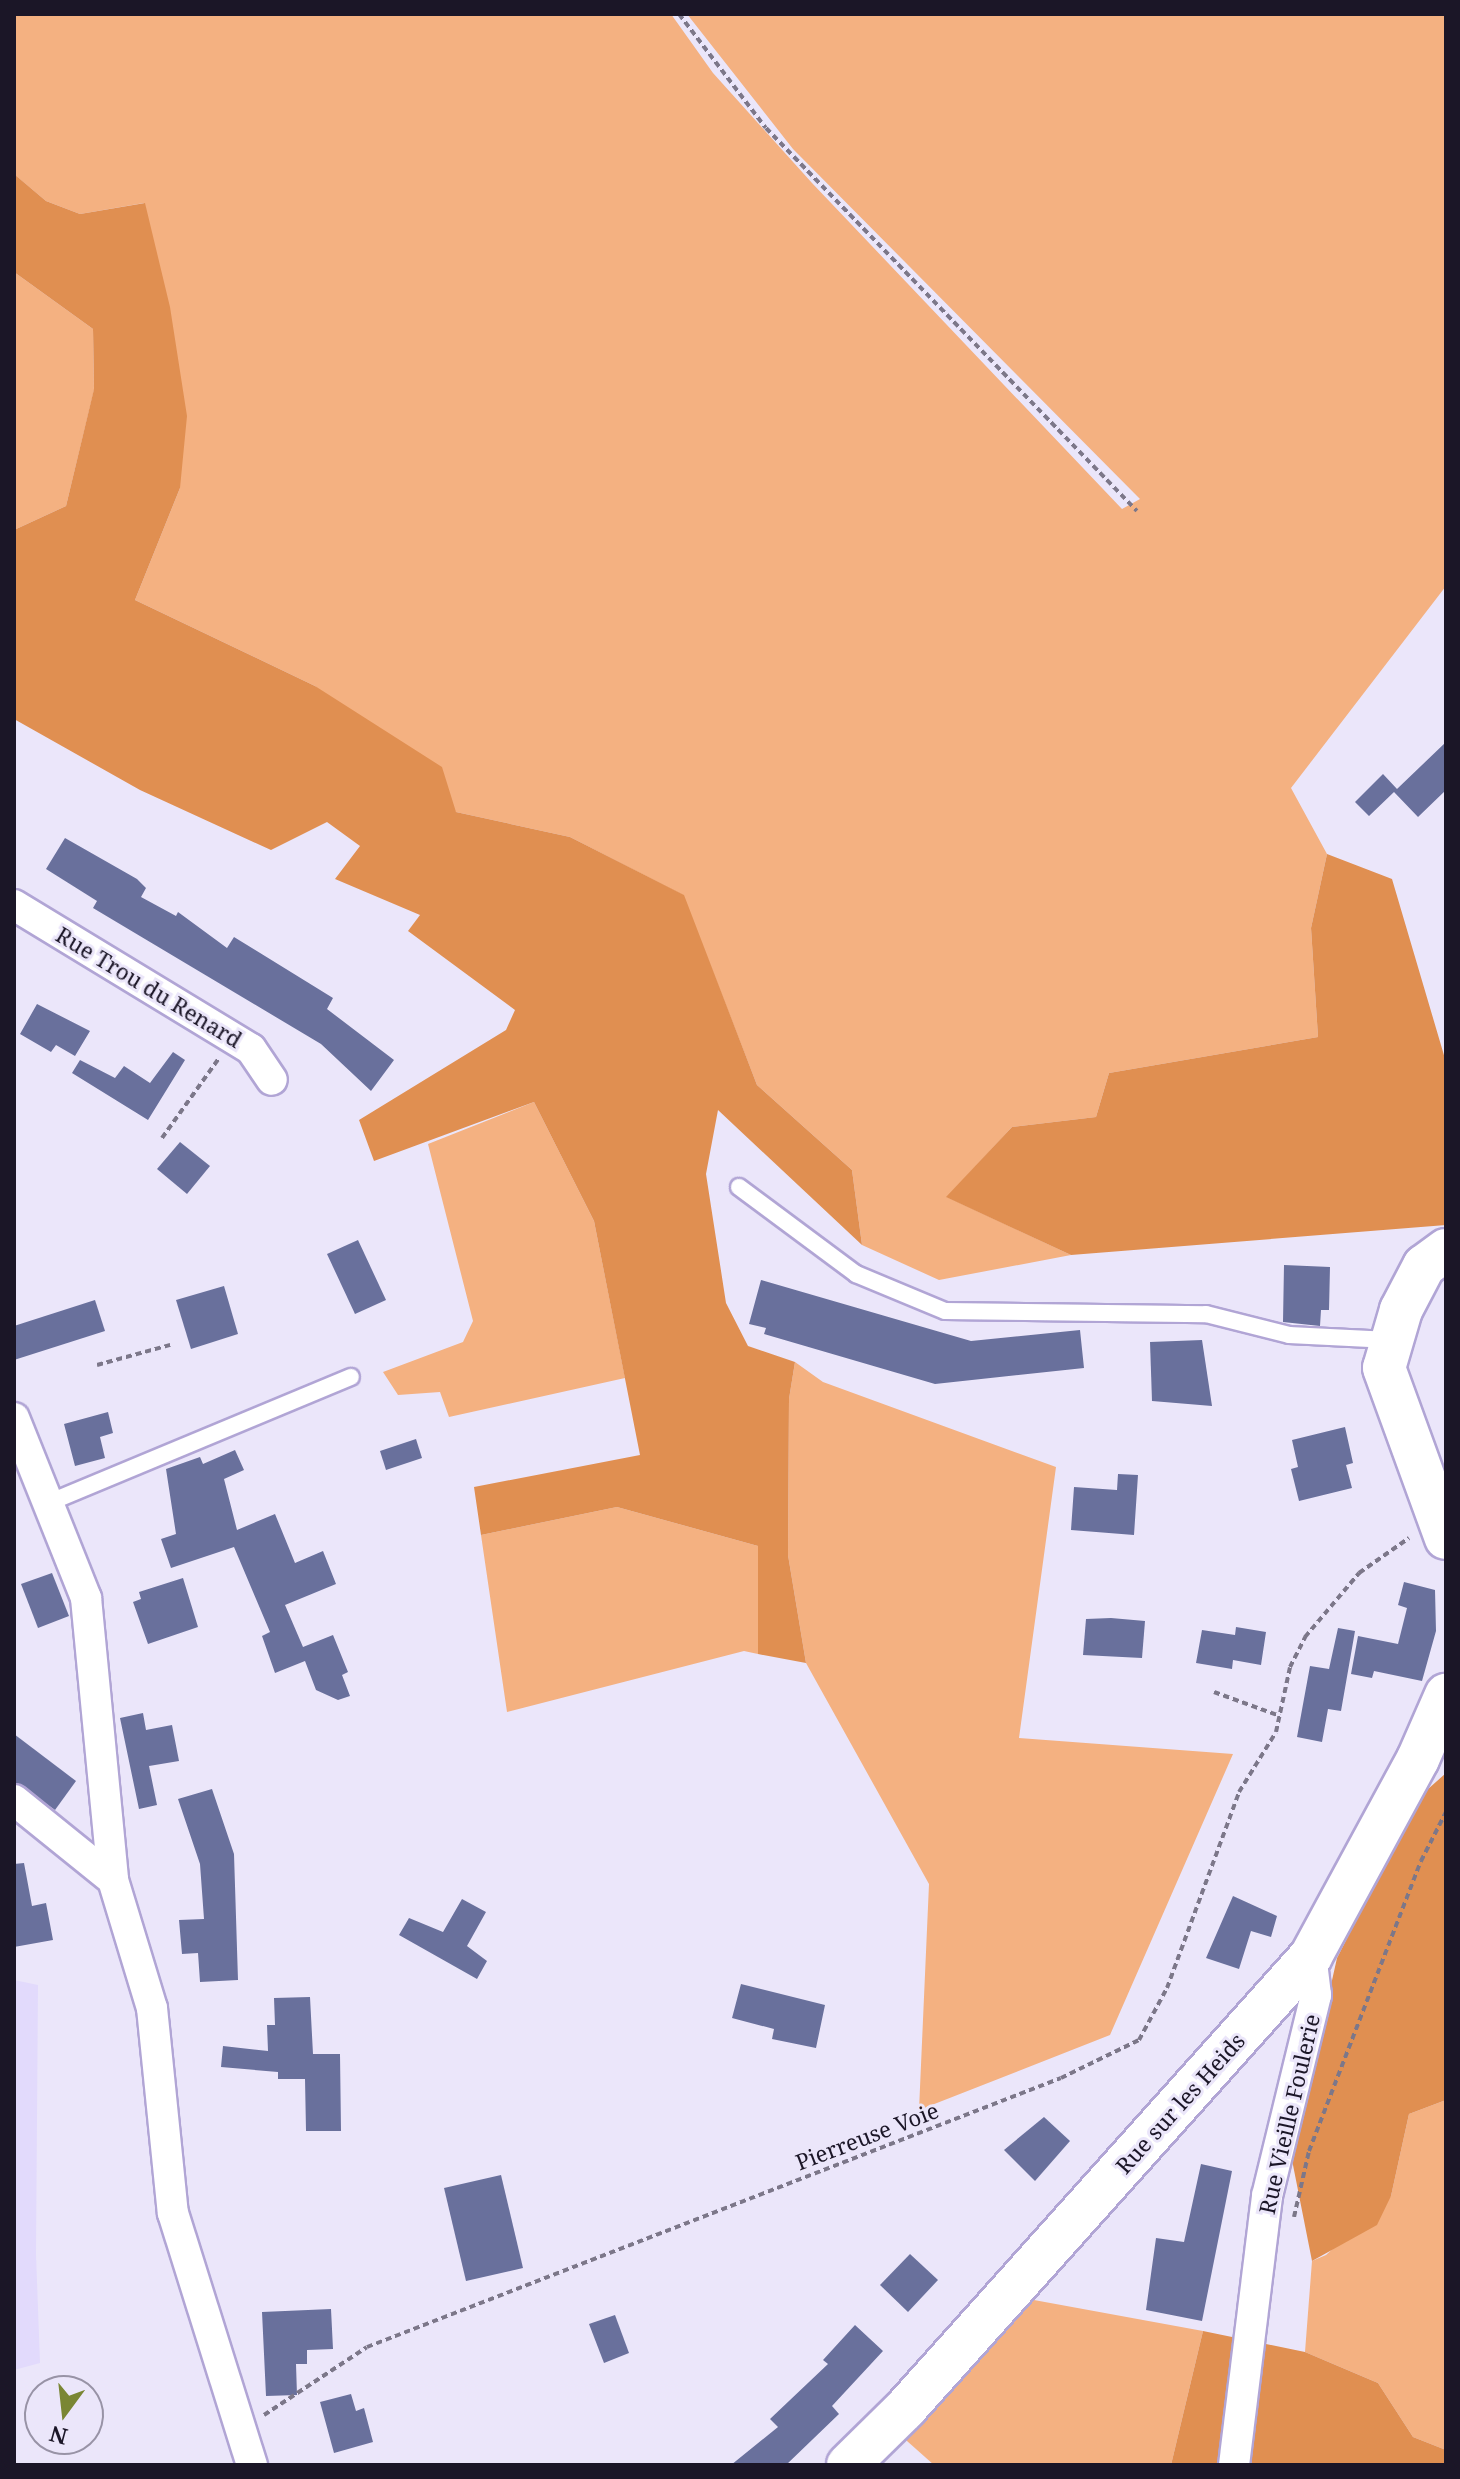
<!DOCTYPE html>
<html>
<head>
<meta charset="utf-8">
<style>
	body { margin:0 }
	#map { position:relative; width:1460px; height:2479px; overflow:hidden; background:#ebe6fa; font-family:"Noto Serif",serif }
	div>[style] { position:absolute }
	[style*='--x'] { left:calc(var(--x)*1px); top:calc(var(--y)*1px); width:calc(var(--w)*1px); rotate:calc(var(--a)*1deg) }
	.built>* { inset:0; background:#e2dafc }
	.green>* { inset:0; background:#f4b181 }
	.forest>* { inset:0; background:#e08f51 }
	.building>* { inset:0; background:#69709c }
	.path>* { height:4px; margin-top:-2px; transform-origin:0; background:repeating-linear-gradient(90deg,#7c7789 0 6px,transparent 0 10px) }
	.roads { filter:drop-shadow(2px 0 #b1a5d5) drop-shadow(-2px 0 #b1a5d5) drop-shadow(0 2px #b1a5d5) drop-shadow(0 -2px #b1a5d5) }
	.lane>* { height:16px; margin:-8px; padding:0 8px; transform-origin:8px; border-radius:8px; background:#fff }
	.street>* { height:30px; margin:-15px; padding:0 15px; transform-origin:15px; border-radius:15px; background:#fff }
	.secondary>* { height:42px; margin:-21px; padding:0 21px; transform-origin:21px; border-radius:21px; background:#fff }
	span { translate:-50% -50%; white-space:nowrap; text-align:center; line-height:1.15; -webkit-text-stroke:6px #ebe6fa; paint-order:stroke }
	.street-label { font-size:22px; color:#1b1627 }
	.frame { position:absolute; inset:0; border:16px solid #1b1627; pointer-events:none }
	.north { position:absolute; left:24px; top:2375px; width:80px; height:80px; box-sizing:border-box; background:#ebe6fa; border:2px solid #9893a6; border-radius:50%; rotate:195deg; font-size:22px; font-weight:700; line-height:32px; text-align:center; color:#1b1627 }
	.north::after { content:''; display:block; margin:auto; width:28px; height:36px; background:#7a8634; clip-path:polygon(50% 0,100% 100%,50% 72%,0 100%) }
</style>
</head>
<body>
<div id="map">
	<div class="built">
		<i style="clip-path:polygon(14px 1980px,38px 1985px,36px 2254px,40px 2363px,14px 2370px)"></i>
	</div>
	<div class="green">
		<i style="clip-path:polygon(14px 14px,671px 14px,713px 73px,812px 183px,1122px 509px,1140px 499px,793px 149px,687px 14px,1446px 14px,1446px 586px,1291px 788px,1327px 854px,1311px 928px,1318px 1037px,1109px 1073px,1096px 1117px,1012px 1127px,947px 1197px,1071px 1255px,939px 1280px,862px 1245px,852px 1170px,757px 1085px,683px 895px,570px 837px,456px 812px,315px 686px,135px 600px,180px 488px,144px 203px,80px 214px,46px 201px,15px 175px)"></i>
		<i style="clip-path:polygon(14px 272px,93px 329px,94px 390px,66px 506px,14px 530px)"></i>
		<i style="clip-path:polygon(534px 1102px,594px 1221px,625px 1378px,449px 1417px,440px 1392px,398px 1395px,383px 1372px,463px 1342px,473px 1321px,428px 1144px)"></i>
		<i style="clip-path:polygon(795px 1362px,823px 1382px,1056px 1467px,1019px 1738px,1233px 1754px,1110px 2035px,919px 2110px,929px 1884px,806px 1663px,788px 1555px,789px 1399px)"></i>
		<i style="clip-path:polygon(617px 1507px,758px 1546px,758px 1654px,744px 1651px,507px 1712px,481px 1535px)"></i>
		<i style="clip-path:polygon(1446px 2100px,1446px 2450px,1413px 2437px,1378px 2383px,1305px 2352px,1312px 2261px,1326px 2255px,1391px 2196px,1409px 2114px)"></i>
		<i style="clip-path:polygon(1023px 2298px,1203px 2331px,1171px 2465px,934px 2465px,898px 2433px)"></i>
	</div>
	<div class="forest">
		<i style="clip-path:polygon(14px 174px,46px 201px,80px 214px,145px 203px,170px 307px,187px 416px,180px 488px,135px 600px,315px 686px,442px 767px,456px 812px,570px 837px,684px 895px,757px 1085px,852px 1170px,862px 1245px,718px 1110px,706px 1174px,726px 1303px,748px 1346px,795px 1362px,789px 1399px,788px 1555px,806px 1663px,758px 1654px,758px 1546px,617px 1507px,481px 1535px,474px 1487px,640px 1455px,594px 1221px,534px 1102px,374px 1161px,359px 1120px,506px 1030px,515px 1010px,408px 931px,420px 915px,335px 879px,360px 846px,327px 822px,271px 850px,140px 790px,14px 719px,14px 530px,66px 506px,94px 389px,93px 329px,14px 272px)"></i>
		<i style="clip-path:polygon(1327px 854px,1392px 879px,1446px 1062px,1446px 1225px,1071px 1255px,946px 1197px,1012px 1127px,1096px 1117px,1109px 1073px,1318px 1037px,1311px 928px)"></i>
		<i style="clip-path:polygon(1446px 1773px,1446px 2100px,1409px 2114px,1391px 2196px,1377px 2225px,1312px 2261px,1292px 2160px,1337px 1958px,1418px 1798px)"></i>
		<i style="clip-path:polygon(1203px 2331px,1305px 2352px,1378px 2383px,1413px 2437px,1446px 2450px,1446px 2465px,1171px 2465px)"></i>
	</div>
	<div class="building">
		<i style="clip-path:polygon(1446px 742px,1446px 790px,1418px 817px,1394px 792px,1369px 816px,1355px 802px,1383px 774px,1397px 789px)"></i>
		<i style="clip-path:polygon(65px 838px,137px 879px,146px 888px,141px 897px,176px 916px,178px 912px,227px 948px,234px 937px,333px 998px,327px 1009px,394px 1060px,371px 1091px,321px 1044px,93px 908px,97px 901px,46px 869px)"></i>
		<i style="clip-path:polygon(37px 1004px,90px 1031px,75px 1056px,56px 1045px,51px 1052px,20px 1034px)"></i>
		<i style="clip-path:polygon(173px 1052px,185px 1060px,148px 1120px,72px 1073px,80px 1060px,115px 1078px,124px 1066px,150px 1083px)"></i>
		<i style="clip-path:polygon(180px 1142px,210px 1166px,187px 1194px,157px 1169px)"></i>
		<i style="clip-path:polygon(358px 1240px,386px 1300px,355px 1314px,327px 1254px)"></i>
		<i style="clip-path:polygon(1284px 1265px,1330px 1267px,1329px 1310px,1321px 1310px,1320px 1326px,1283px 1322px)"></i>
		<i style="clip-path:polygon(761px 1280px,971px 1341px,1080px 1330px,1084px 1368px,935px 1384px,764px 1334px,766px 1328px,749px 1324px)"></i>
		<i style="clip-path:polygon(224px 1286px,238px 1334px,191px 1349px,176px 1300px)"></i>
		<i style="clip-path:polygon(95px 1300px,105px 1331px,14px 1360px,14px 1326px)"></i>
		<i style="clip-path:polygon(1202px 1340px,1212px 1406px,1152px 1401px,1150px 1342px)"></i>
		<i style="clip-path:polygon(108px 1412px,113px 1433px,100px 1437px,105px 1458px,75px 1466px,64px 1424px)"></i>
		<i style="clip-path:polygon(1345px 1427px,1353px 1463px,1346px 1465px,1352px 1488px,1299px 1501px,1291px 1469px,1298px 1467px,1292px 1440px)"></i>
		<i style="clip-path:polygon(416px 1439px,422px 1458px,386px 1470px,380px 1451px)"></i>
		<i style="clip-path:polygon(235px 1450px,244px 1470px,224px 1479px,237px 1530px,275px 1514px,295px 1563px,323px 1551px,336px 1584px,285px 1605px,303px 1647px,333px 1635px,348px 1672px,342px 1675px,350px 1696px,338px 1700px,316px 1690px,305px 1661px,275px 1673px,262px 1636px,270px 1632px,234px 1547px,171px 1568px,161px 1539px,176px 1534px,166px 1469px,200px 1457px,203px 1464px)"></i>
		<i style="clip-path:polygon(1118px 1474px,1138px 1475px,1134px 1535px,1071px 1530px,1074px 1487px,1117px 1490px)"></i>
		<i style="clip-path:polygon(52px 1573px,69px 1616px,38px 1628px,21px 1584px)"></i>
		<i style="clip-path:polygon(183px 1578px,198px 1627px,148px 1644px,133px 1602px,141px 1599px,139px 1592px)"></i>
		<i style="clip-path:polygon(1404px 1582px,1435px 1590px,1436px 1631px,1422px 1681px,1374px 1671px,1372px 1678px,1351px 1674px,1358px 1636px,1398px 1644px,1407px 1608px,1398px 1605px)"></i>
		<i style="clip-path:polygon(1111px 1618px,1145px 1621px,1142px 1658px,1083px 1655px,1086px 1619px)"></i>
		<i style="clip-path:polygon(1236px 1627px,1266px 1632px,1261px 1665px,1233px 1660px,1232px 1669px,1196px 1663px,1202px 1630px,1235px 1635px)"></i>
		<i style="clip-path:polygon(1338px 1628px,1355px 1631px,1341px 1711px,1328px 1709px,1322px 1742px,1297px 1737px,1310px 1666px,1329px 1669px)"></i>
		<i style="clip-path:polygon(143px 1713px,146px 1730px,172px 1725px,179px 1761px,149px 1766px,157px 1805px,139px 1809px,120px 1718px)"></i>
		<i style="clip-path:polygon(14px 1734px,76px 1781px,55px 1810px,14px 1782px)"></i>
		<i style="clip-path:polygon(212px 1789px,234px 1854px,238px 1980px,200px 1982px,198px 1953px,182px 1954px,179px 1920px,204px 1919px,200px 1864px,178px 1799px)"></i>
		<i style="clip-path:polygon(24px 1863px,32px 1906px,46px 1903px,53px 1940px,14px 1947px,14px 1864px)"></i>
		<i style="clip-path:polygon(1233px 1896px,1277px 1916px,1271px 1937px,1251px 1931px,1239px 1969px,1206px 1958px)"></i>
		<i style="clip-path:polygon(462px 1899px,486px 1912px,467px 1946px,487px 1961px,477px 1979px,399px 1935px,409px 1918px,443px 1932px)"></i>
		<i style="clip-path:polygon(741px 1984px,825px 2005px,816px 2048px,772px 2039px,774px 2029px,732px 2018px)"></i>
		<i style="clip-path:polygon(310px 1997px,313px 2054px,340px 2054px,341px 2131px,306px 2131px,305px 2079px,278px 2079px,278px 2072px,221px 2067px,223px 2046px,268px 2051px,267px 2025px,275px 2025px,274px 1998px)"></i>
		<i style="clip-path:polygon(1044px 2117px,1070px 2141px,1035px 2181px,1004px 2150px)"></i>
		<i style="clip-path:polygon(1201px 2164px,1232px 2171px,1202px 2321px,1146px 2310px,1156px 2238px,1184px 2242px)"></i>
		<i style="clip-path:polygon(501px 2175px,523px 2268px,466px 2281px,444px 2188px)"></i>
		<i style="clip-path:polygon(910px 2254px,938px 2280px,908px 2312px,880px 2285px)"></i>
		<i style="clip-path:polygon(331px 2309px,333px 2349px,307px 2350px,307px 2364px,296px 2364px,297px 2395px,266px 2396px,262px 2312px)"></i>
		<i style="clip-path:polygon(615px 2315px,629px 2353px,604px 2363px,589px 2324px)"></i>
		<i style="clip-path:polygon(855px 2325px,883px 2351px,832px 2406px,839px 2414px,786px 2465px,731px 2465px,778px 2427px,770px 2419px,828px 2364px,823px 2360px)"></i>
		<i style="clip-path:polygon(351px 2394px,356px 2411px,364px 2408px,373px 2442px,334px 2453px,320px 2402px)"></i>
	</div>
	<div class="path">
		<i style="--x:679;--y:14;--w:143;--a:52.7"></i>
		<i style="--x:766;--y:128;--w:533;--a:45.91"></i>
		<i style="--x:162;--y:1138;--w:98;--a:-54.5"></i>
		<i style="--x:97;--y:1365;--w:76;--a:-15.3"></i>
		<i style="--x:1214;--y:1692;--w:70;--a:20"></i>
		<i style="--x:1294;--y:2217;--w:68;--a:-77.2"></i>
		<i style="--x:1309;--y:2151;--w:311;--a:-68.9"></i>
		<i style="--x:1421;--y:1861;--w:55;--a:-63"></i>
		<i style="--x:264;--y:2415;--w:123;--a:-33.4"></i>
		<i style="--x:367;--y:2347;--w:744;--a:-21.19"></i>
		<i style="--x:1061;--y:2078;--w:87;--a:-26"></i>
		<i style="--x:1139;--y:2040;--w:59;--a:-61.7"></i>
		<i style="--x:1167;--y:1988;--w:209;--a:-69.8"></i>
		<i style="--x:1239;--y:1792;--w:70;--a:-58.3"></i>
		<i style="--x:1276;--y:1732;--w:66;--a:-77.8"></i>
		<i style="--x:1290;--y:1667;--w:34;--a:-63"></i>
		<i style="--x:1305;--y:1637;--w:84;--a:-49.8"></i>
		<i style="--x:1359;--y:1573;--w:61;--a:-35"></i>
	</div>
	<div class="roads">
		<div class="lane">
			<i style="--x:739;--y:1187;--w:146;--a:36.6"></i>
			<i style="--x:856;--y:1274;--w:96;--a:22.6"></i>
			<i style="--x:945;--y:1311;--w:261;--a:0.7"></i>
			<i style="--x:1206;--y:1314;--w:86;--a:14.2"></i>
			<i style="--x:1289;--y:1335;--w:101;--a:2.8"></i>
			<i style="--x:48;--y:1503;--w:328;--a:-22.6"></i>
		</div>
		<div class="street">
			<i style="--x:14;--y:905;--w:277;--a:31.3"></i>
			<i style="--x:251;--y:1049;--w:37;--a:56"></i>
			<i style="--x:14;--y:1418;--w:194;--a:68.2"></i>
			<i style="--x:86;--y:1598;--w:283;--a:84.5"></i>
			<i style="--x:14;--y:1800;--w:127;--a:38.9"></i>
			<i style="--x:113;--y:1880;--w:134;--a:73.1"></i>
			<i style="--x:152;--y:2008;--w:206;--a:84.2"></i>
			<i style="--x:173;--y:2213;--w:264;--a:72.6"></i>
			<i style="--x:1234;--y:2465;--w:271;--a:-83"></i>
			<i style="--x:1267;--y:2196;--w:207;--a:-76.3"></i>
			<i style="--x:1316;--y:1995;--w:39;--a:-97"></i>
		</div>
		<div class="secondary">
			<i style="--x:1446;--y:1250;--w:27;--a:144"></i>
			<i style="--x:1424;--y:1266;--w:50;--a:117.6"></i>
			<i style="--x:1401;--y:1310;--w:60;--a:106.3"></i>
			<i style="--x:1384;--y:1368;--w:181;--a:70"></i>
			<i style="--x:848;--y:2465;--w:80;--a:-44.5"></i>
			<i style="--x:905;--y:2409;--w:608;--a:-48.13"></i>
			<i style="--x:1311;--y:1956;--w:224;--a:-61.5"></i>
			<i style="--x:1418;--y:1759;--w:70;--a:-66.4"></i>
		</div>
	</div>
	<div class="street-label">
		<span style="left:149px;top:987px;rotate:31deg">Rue Trou du Renard</span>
		<span style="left:1180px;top:2103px;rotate:-48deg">Rue sur les Heids</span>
		<span style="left:1289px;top:2114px;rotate:-77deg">Rue Vieille Foulerie</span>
		<span style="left:867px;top:2136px;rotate:-21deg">Pierreuse Voie</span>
	</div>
	<div class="frame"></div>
	<div class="north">N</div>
</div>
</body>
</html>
